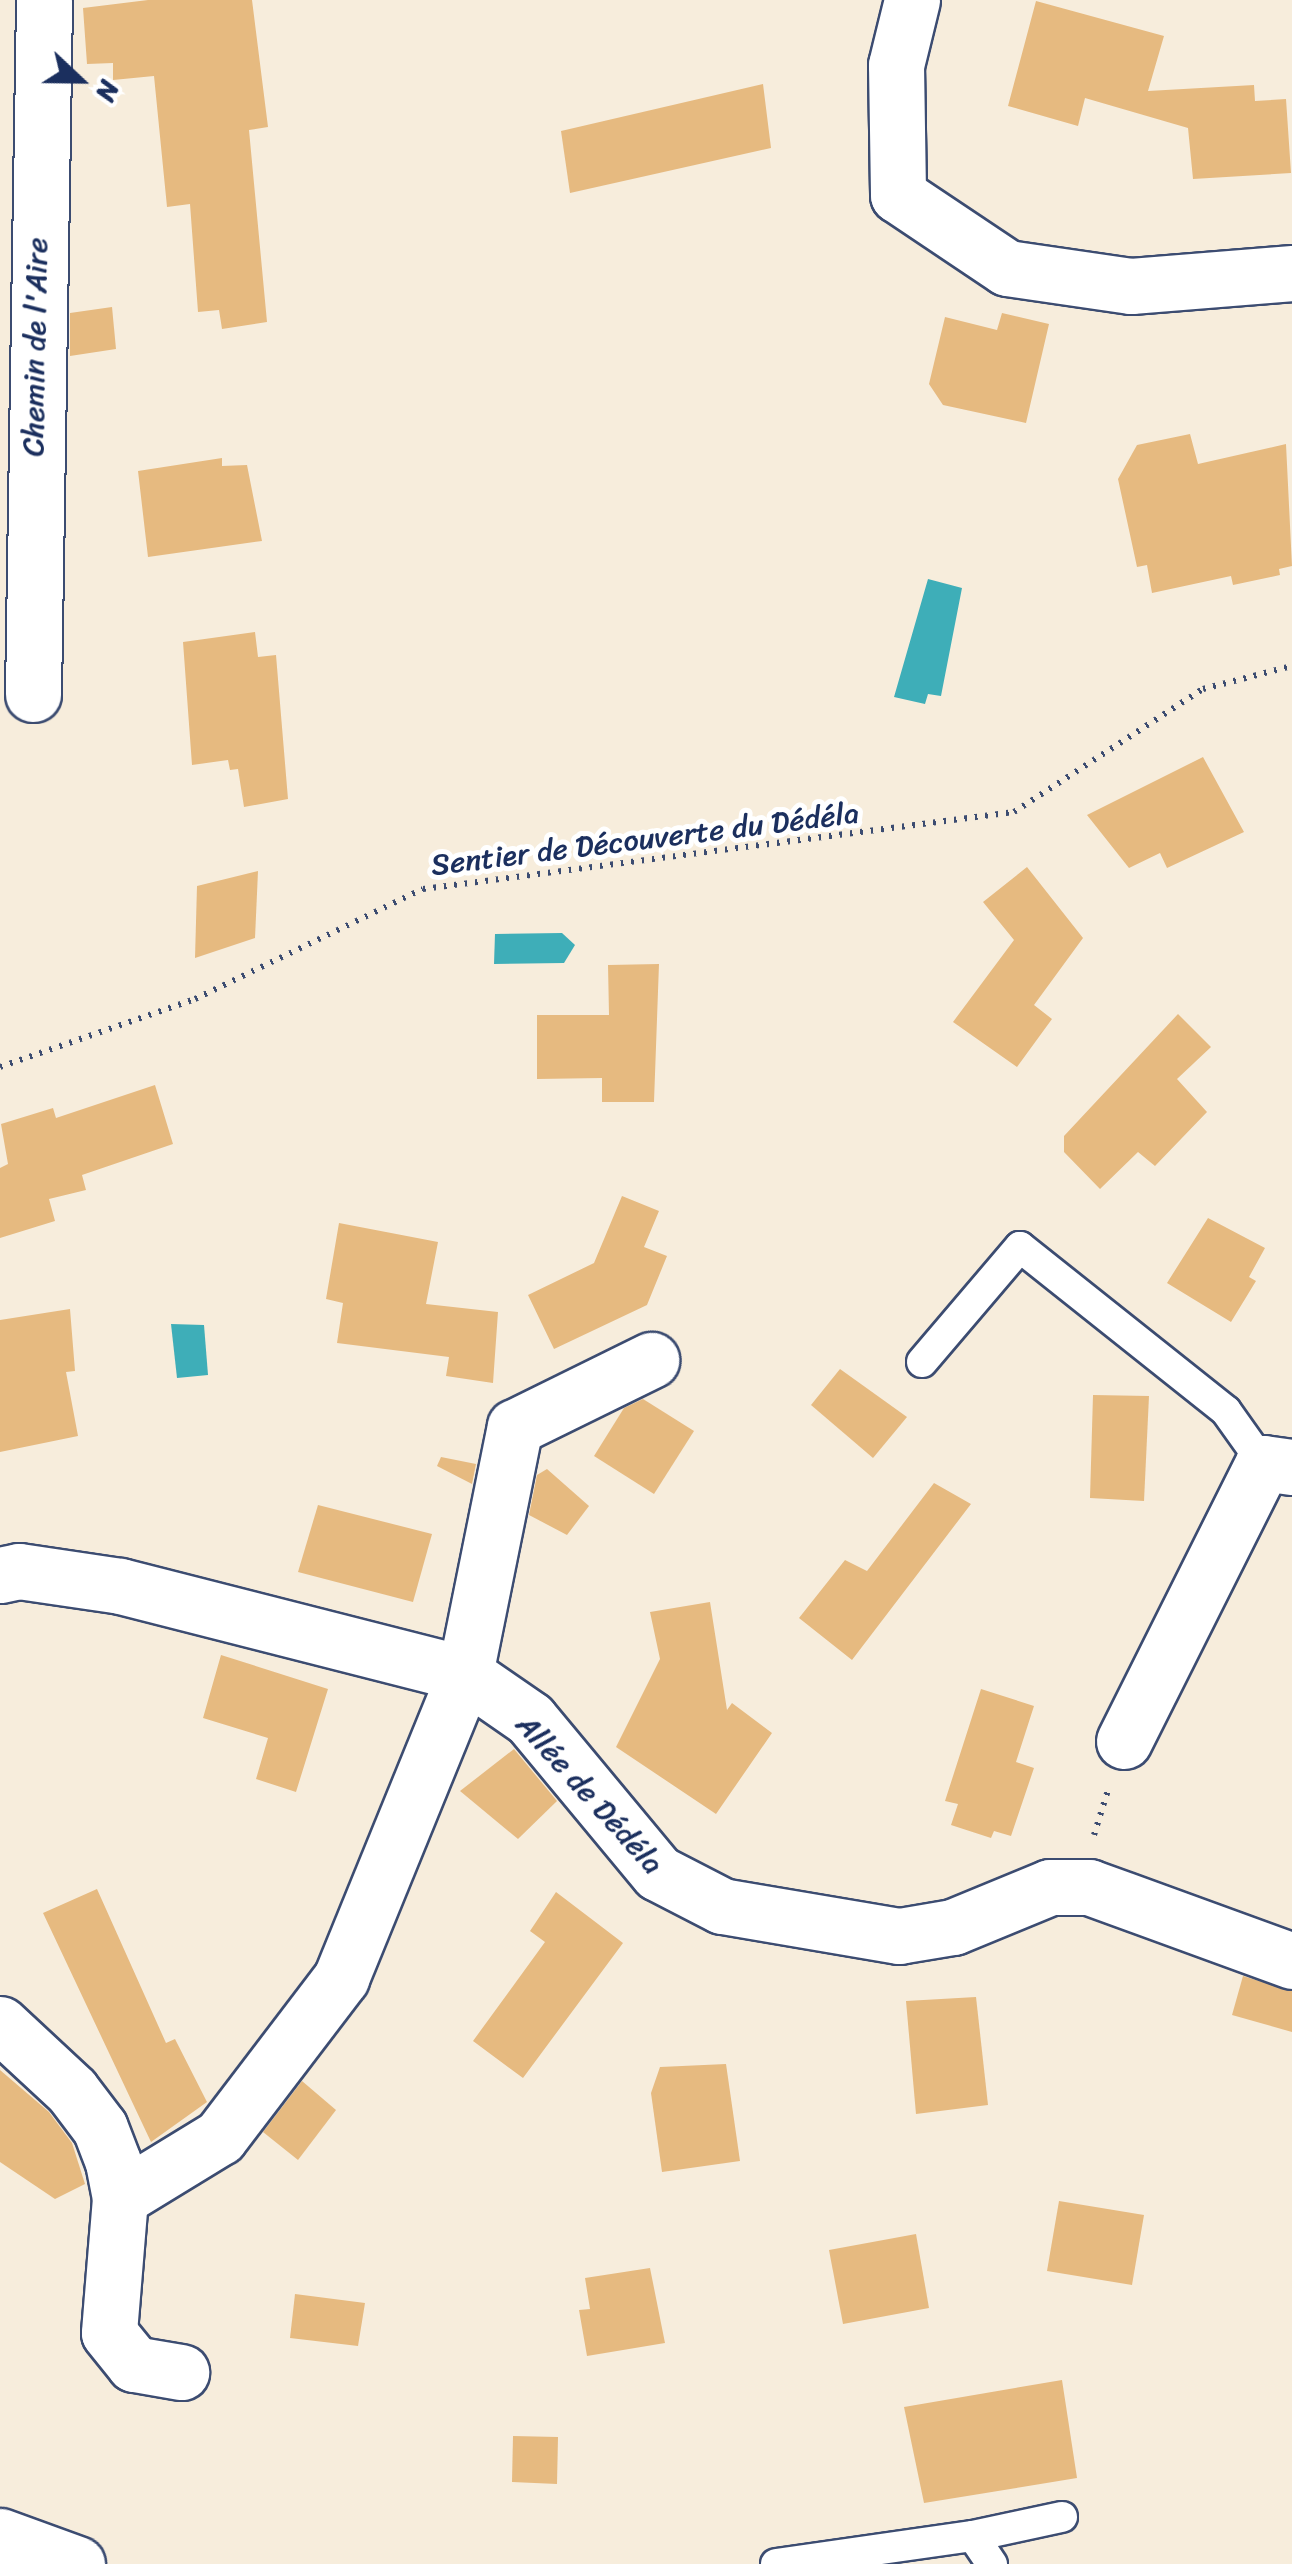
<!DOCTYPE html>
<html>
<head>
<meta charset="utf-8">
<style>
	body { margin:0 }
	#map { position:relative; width:1292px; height:2564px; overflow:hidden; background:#f7eddc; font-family:Sriracha,sans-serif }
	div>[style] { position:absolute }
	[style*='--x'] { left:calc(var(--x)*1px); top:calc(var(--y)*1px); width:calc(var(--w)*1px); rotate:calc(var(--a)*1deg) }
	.water>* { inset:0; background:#3eaeb8 }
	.building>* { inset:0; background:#e6ba80 }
	.path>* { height:6px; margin-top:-3px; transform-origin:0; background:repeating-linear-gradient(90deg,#3c4c71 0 2.5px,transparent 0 10.5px) }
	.roads { filter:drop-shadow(2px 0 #3c4c71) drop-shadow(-2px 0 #3c4c71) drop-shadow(0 2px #3c4c71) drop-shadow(0 -2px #3c4c71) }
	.service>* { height:30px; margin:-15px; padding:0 15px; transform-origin:15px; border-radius:15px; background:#fff }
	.minor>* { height:55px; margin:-27.5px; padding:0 27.5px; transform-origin:27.5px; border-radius:27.5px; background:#fff }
	.primary>* { height:55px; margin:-27.5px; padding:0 27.5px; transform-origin:27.5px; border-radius:27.5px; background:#fff }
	span { translate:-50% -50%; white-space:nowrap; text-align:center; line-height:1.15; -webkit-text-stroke:10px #fff; paint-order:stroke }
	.street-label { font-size:30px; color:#1b2f5e }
	.north { position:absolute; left:30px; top:30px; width:100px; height:100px; -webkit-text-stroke:8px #fff; paint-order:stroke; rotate:112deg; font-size:28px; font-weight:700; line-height:40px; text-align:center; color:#1b2f5e }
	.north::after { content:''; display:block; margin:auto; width:35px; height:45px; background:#1b2f5e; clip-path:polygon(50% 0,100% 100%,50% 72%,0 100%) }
</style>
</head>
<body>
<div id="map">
	<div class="water">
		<i style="clip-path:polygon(928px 579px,962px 588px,941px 696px,928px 694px,925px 704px,894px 697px)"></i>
		<i style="clip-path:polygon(562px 933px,575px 945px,564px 963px,494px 964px,495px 934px)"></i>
		<i style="clip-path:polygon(171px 1324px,204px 1325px,208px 1375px,177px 1378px)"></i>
	</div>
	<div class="building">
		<i style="clip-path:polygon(148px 0,252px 0,268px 127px,249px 130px,267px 322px,222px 329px,219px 310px,198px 312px,190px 204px,167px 207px,154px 76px,113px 80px,113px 63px,87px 64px,83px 8px)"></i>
		<i style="clip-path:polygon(1036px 1px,1164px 36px,1148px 91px,1254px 85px,1255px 101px,1286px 99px,1291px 173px,1193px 179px,1188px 128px,1085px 98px,1078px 126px,1008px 106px)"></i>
		<i style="clip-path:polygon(763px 84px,771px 148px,570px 193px,561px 131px)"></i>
		<i style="clip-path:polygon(112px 307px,116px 349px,70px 356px,70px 313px)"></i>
		<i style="clip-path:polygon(1002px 313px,1049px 324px,1026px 423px,943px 405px,929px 384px,945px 317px,997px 330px)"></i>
		<i style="clip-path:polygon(1190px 434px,1198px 464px,1286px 444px,1292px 566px,1279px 569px,1280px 575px,1233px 585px,1231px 576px,1152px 593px,1147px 565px,1137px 567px,1118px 479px,1137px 445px)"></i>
		<i style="clip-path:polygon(222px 458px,222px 466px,247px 465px,262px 541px,148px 557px,138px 471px)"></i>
		<i style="clip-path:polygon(255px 632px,258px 657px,276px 655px,288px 799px,244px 807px,238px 769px,230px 770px,228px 760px,192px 765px,183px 642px)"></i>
		<i style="clip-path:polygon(1203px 757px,1244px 832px,1167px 868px,1160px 853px,1129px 868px,1087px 815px)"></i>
		<i style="clip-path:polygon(1027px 867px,1083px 938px,1034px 1005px,1052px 1019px,1017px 1067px,953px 1022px,1014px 940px,983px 902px)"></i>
		<i style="clip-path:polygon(258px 871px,255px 938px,195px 958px,197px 886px)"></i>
		<i style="clip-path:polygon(659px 964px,654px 1102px,602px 1102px,602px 1078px,537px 1079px,537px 1015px,609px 1015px,608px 965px)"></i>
		<i style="clip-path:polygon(1178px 1014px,1211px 1047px,1177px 1079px,1207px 1112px,1155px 1166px,1138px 1152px,1100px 1189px,1064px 1152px,1064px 1136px)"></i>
		<i style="clip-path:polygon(155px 1085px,173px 1144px,82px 1175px,86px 1190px,49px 1199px,55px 1221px,0 1238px,0 1168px,8px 1164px,1px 1124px,53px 1108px,56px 1118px)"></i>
		<i style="clip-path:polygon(622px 1196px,659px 1211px,644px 1247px,667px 1256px,647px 1305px,554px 1349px,528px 1295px,594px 1263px)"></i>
		<i style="clip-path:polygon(1208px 1218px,1265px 1248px,1249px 1277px,1256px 1281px,1231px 1322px,1167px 1283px)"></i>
		<i style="clip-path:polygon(339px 1223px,438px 1242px,426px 1304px,498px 1312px,493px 1383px,446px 1376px,449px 1357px,337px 1343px,343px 1303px,326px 1299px)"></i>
		<i style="clip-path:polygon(70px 1309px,75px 1371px,66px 1372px,78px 1436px,0 1452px,0 1320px)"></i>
		<i style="clip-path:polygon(840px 1369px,907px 1417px,873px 1458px,811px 1405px)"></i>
		<i style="clip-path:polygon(1093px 1395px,1149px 1396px,1144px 1501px,1090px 1498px)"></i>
		<i style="clip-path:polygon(643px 1399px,694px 1431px,654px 1494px,594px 1456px,624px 1408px)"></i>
		<i style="clip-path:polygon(441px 1457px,476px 1464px,472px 1484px,437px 1466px)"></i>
		<i style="clip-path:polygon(547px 1469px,589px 1506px,567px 1535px,529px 1515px,537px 1475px)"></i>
		<i style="clip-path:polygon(934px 1483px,971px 1504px,852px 1660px,799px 1618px,845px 1560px,867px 1571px)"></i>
		<i style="clip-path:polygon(318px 1505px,432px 1534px,413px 1602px,298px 1572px)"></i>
		<i style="clip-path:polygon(710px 1602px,727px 1710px,732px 1703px,772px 1733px,716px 1814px,616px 1747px,660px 1659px,650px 1612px)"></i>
		<i style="clip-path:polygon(221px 1655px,328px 1689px,296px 1792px,256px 1779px,268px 1738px,203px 1718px)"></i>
		<i style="clip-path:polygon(981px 1689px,1034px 1706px,1016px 1762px,1034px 1768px,1011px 1836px,994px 1831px,991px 1838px,951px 1825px,958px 1804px,945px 1801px)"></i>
		<i style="clip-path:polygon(514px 1749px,557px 1801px,518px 1839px,460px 1791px)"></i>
		<i style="clip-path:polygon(97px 1889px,166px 2043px,175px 2039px,207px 2102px,151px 2142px,43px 1913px)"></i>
		<i style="clip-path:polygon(556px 1892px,623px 1943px,523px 2078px,473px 2041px,545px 1942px,530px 1931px)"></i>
		<i style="clip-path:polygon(1243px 1976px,1292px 1991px,1292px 2032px,1232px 2015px)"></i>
		<i style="clip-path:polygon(976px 1997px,988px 2105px,916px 2114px,906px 2001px)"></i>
		<i style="clip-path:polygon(726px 2064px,740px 2161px,662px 2172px,651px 2093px,660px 2067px)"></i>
		<i style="clip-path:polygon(0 2070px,49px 2112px,72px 2143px,85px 2184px,55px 2199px,0 2162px)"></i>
		<i style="clip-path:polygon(302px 2081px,336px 2110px,298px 2160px,263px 2132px)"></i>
		<i style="clip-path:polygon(1059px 2201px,1144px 2215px,1132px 2285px,1047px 2271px)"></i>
		<i style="clip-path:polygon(916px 2234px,929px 2308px,843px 2324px,829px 2250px)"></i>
		<i style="clip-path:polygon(650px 2268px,665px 2343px,587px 2356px,579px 2310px,590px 2309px,585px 2278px)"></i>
		<i style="clip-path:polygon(295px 2294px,365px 2303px,358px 2346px,290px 2338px)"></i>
		<i style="clip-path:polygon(1062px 2380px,1077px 2478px,924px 2503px,904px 2407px)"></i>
		<i style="clip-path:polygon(513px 2436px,558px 2437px,557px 2484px,512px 2482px)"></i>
	</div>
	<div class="path">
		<i style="--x:0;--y:1067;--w:207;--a:-19.2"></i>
		<i style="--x:195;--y:999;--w:253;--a:-25.8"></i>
		<i style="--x:423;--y:889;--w:596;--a:-7.42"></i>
		<i style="--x:1014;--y:812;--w:225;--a:-33.1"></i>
		<i style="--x:1203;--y:689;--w:92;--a:-14.5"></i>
		<i style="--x:1094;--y:1835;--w:47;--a:-72.7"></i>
	</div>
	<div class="roads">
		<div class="service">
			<i style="--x:922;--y:1362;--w:151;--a:-49.6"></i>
			<i style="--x:1020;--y:1247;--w:263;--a:38.5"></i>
			<i style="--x:1226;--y:1411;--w:64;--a:54.6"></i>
			<i style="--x:973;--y:2536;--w:91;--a:-12.1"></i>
			<i style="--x:776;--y:2564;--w:199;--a:-8.1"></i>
			<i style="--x:973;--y:2536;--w:34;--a:56"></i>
		</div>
		<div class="minor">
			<i style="--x:912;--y:0;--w:67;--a:103.8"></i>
			<i style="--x:896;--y:65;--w:130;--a:89.1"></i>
			<i style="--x:898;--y:195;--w:131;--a:33.8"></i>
			<i style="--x:1007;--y:268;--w:125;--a:8.3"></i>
			<i style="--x:1131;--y:286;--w:162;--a:-4.6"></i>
			<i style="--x:33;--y:694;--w:694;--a:-89.09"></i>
			<i style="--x:0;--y:1575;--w:19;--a:-12"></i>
			<i style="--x:19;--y:1571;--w:102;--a:8.4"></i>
			<i style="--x:120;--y:1586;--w:356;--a:14.3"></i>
			<i style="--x:465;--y:1674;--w:79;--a:34.7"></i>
			<i style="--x:530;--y:1719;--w:200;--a:50.3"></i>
			<i style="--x:658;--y:1873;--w:72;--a:27.3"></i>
			<i style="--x:722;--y:1906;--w:180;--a:9.6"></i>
			<i style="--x:899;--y:1936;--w:55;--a:-9.5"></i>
			<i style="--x:953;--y:1927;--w:105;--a:-22.4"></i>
			<i style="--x:1050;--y:1887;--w:39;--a:0"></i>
			<i style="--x:1089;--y:1887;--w:216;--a:20"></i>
			<i style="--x:1124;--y:1741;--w:311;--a:-63.4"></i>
			<i style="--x:1263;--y:1463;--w:29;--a:8"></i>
			<i style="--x:0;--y:2024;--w:98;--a:42.9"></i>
			<i style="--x:72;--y:2091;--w:46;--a:52.9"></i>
			<i style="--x:100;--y:2128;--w:36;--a:69"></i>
			<i style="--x:113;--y:2162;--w:37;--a:79"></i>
			<i style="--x:120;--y:2198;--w:135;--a:94.7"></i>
			<i style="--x:109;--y:2333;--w:40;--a:51"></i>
			<i style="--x:134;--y:2364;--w:48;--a:9.7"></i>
			<i style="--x:120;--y:2198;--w:117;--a:-31.4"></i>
			<i style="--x:220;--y:2137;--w:200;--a:-52.7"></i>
			<i style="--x:341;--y:1978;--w:328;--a:-67.8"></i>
			<i style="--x:465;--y:1674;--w:252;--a:-78.6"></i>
			<i style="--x:515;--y:1427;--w:152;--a:-26.2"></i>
		</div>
		<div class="primary">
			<i style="--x:0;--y:2536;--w:82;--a:20"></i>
		</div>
	</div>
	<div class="street-label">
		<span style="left:35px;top:347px;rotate:-89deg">Chemin de l'Aire</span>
		<span style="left:645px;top:839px;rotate:-7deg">Sentier de Découverte du Dédéla</span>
		<span style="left:590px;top:1794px;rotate:48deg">Allée de Dédéla</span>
	</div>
	<div class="north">N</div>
</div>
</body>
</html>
